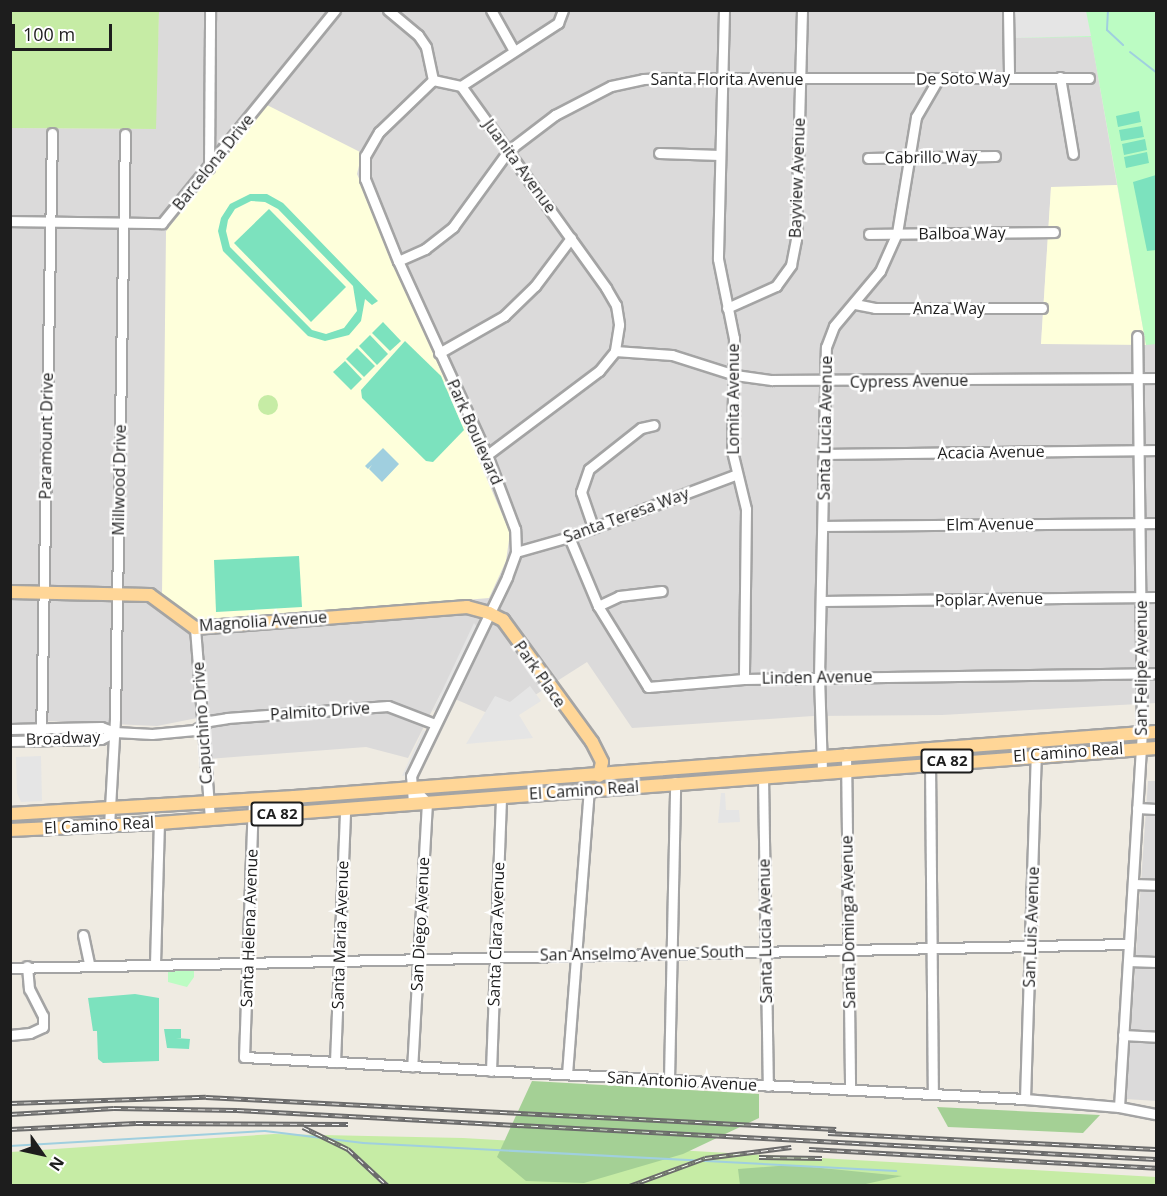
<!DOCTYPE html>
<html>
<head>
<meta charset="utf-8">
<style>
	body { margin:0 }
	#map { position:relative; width:1167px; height:1196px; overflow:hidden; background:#efebe2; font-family:"Open Sans",sans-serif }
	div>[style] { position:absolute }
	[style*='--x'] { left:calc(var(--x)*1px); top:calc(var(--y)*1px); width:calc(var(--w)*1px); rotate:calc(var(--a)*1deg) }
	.residential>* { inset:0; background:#dbdada }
	.education>* { inset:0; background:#feffdb }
	.grass>* { inset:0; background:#c6eca5 }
	.round { border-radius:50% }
	.forest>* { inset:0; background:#a4d095 }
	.park>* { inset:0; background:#bcfcc3 }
	.pitch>* { inset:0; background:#7ce2be }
	.parking>* { inset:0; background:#e5e5e5 }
	.water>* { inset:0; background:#a0cfdf }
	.stream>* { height:2px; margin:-1px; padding:0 1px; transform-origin:1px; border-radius:1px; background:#a0cfdf }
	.roads { filter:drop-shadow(2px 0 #a4a4a4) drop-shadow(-2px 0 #a4a4a4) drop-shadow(0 2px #a4a4a4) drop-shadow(0 -2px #a4a4a4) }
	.minor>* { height:9px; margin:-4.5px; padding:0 4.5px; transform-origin:4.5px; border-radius:4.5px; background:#fff }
	.major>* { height:12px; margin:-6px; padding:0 6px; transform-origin:6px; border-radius:6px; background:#ffd697 }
	.rail>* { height:4.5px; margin-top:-2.25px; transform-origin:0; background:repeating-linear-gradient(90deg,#fff 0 7px,#6b6b6b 0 14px); box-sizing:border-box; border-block:2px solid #6b6b6b }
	span { translate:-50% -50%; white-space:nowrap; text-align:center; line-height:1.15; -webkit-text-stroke:5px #fff; paint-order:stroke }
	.shield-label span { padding:2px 4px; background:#fff; border:2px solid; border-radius:4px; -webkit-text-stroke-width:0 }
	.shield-label { font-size:15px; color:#1d1d1d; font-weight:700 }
	.street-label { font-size:16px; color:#1d1d1d }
	.frame { position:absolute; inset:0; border:12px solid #1d1d1d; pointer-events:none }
	.north { position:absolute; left:12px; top:1124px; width:60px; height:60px; -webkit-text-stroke:4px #fff; paint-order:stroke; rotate:124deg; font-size:16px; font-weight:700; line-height:24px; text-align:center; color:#1d1d1d }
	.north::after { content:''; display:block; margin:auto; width:21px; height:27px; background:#1d1d1d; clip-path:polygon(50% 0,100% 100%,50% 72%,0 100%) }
	.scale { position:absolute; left:12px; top:24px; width:100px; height:27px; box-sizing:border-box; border:3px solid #1d1d1d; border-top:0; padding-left:8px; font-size:18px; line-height:21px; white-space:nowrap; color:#1d1d1d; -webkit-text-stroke:4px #fff; paint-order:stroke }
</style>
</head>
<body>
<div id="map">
	<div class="residential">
		<i style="clip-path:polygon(1014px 10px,1013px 38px,1091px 36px,1117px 185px,1051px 188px,1041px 344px,1156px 344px,1156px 703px,942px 715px,813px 716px,632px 728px,587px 662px,499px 718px,441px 693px,408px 758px,366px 747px,208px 759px,207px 716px,157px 726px,48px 721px,11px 724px,11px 128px,155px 129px,159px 11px)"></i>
		<i style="clip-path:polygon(1148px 781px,1156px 781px,1156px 1101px,1126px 1099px)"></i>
	</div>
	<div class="education">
		<i style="clip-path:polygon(267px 105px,362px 153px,357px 174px,510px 533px,506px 561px,489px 598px,197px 623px,162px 595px,166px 231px)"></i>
		<i style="clip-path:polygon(1117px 185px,1146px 345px,1041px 344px,1051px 187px)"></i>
	</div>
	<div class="grass">
		<i style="clip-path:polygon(11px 10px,159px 11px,156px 129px,11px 128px)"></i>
		<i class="round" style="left:258px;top:395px;width:20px;height:20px"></i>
		<i style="clip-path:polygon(274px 1134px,463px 1138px,1156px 1177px,1156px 1186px,11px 1186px,11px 1152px)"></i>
	</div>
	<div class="forest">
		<i style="clip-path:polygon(532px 1081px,759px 1094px,759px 1118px,683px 1154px,584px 1183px,526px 1181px,497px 1157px)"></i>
		<i style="clip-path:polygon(937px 1107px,1100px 1115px,1083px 1133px,948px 1127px)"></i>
		<i style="clip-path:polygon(791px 1165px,902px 1176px,861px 1185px,740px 1185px,738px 1169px)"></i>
	</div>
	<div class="park">
		<i style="clip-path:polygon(1014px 11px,1156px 11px,1156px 344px,1146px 345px,1091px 37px,1013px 38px)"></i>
		<i style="clip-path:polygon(194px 969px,194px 977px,187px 987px,168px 982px,168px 970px)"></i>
	</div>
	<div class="pitch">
		<i style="clip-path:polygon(1139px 111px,1141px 122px,1118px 127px,1116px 116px)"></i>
		<i style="clip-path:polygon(1142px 126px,1144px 137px,1121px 141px,1119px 130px)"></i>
		<i style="clip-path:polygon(1145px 139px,1147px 150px,1124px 155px,1122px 144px)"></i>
		<i style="clip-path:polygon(1147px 152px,1149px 163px,1126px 168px,1124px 157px)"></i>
		<i style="clip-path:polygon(1156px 175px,1156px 250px,1147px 251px,1133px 182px)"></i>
		<i style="clip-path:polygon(evenodd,250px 194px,267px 194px,283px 203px,378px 301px,372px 305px,365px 299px,361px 321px,349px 335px,325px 341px,308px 336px,223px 251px,218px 231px,221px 218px,230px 204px,250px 194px,251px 201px,265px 202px,278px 209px,353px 286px,357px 311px,344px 328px,326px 334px,312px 330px,230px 247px,226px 231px,228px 220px,235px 209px,251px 201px)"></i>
		<i style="clip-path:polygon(269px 209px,346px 287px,311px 322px,234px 243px)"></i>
		<i style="clip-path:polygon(383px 322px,401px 341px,390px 351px,372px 333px)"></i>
		<i style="clip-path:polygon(370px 335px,388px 354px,377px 365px,359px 346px)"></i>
		<i style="clip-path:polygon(405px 341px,441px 376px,464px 430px,433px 462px,426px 461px,362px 398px,361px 390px)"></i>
		<i style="clip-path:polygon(357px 348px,375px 366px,364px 377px,346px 359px)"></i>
		<i style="clip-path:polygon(345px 361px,362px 379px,351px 390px,333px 372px)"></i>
		<i style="clip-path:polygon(299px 556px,302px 607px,216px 612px,214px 560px)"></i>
		<i style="clip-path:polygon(135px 994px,159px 998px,159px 1061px,103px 1063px,98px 1059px,97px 1031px,93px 1031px,88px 998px)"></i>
		<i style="clip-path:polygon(164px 1029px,181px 1029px,181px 1038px,176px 1038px,190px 1039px,189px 1049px,167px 1048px)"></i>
	</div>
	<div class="parking">
		<i style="clip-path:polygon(1014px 11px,1086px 11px,1091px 36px,1013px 38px)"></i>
		<i style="clip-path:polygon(474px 623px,486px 638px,459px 695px,432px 712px)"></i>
		<i style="clip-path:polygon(530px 686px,541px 701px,519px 715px,533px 738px,466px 744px,495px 696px,510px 702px)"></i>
		<i style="clip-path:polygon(451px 701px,455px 703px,421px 772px,402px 776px,423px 730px,434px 735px)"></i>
		<i style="clip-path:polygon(41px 756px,42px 801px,21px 802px,17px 793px,16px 757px)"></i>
		<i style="clip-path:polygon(721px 793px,725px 793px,726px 810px,739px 810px,740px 822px,718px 823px)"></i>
	</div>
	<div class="water">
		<i style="clip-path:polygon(383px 448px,399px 464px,382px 482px,369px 469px,372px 465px,368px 469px,365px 466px)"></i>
	</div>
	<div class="stream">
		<i style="--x:1108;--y:10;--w:20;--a:93"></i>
		<i style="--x:1107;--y:30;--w:22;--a:43"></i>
		<i style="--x:1130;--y:52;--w:33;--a:38"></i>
		<i style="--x:10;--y:1146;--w:255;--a:-3.4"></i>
		<i style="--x:265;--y:1131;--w:99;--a:7"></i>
		<i style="--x:363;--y:1143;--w:534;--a:3.01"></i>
	</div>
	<div class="roads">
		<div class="minor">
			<i style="--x:388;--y:10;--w:39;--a:40"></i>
			<i style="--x:418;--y:35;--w:14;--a:56"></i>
			<i style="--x:426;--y:47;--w:34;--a:78"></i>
			<i style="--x:433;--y:80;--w:29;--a:12"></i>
			<i style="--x:461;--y:86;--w:249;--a:54.3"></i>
			<i style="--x:606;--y:288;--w:20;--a:60"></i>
			<i style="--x:616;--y:305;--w:20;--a:81"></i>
			<i style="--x:619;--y:325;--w:26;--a:99"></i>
			<i style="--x:491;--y:10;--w:45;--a:60.6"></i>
			<i style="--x:724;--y:10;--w:249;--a:91.4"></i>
			<i style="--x:718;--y:259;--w:81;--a:78.6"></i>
			<i style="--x:734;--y:338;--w:113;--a:91"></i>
			<i style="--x:732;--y:451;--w:60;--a:76.4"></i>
			<i style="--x:746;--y:509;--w:170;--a:90.7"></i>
			<i style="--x:1008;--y:10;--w:67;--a:89.1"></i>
			<i style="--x:1060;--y:77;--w:78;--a:80.4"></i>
			<i style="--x:461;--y:86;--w:116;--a:-33"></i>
			<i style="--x:558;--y:23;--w:14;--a:-69"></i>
			<i style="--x:659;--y:153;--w:61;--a:1.9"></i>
			<i style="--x:868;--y:158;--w:127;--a:-0.9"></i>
			<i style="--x:209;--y:168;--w:158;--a:-89.6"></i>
			<i style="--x:10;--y:221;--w:152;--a:0.8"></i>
			<i style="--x:162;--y:223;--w:274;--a:-50.9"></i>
			<i style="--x:869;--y:234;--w:185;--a:-0.6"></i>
			<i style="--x:398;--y:261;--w:30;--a:-24"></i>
			<i style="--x:425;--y:249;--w:36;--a:-38"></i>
			<i style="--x:453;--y:227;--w:95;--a:-54"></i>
			<i style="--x:509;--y:150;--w:58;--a:-37.3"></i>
			<i style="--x:555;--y:115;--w:63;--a:-27.4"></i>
			<i style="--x:611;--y:86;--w:33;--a:-12"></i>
			<i style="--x:643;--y:79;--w:31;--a:-2"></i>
			<i style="--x:674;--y:78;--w:415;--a:0"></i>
			<i style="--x:855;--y:304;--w:20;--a:11"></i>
			<i style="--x:875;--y:308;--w:167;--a:0"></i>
			<i style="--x:727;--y:308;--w:54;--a:-24.2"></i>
			<i style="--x:776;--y:286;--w:26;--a:-54"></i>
			<i style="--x:791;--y:265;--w:26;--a:-79"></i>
			<i style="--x:796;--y:239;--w:229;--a:-88.5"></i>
			<i style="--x:439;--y:353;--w:75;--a:-29.6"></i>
			<i style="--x:504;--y:316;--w:43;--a:-44.1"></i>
			<i style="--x:535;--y:286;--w:60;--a:-53.1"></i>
			<i style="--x:825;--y:454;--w:331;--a:-0.7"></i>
			<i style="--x:487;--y:455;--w:140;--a:-36.9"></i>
			<i style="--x:599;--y:371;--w:26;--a:-51"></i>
			<i style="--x:615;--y:351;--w:57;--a:4"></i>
			<i style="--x:672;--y:355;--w:66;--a:17.6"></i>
			<i style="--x:735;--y:375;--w:37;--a:8"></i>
			<i style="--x:772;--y:380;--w:384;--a:-0.3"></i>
			<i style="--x:824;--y:526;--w:332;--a:-0.5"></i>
			<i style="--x:593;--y:527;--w:37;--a:-109"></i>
			<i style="--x:581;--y:492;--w:24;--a:-71"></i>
			<i style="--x:589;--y:469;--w:66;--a:-38.3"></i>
			<i style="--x:641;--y:428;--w:13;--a:-13"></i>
			<i style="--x:569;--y:537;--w:75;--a:67.2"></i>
			<i style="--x:598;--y:606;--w:95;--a:58.3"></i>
			<i style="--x:648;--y:687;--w:96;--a:-4.8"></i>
			<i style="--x:744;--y:679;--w:412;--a:-0.8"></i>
			<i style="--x:516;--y:552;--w:55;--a:-15.8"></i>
			<i style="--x:569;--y:537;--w:177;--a:-20.5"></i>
			<i style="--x:822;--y:601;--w:334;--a:-0.7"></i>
			<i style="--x:598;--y:606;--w:23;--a:-25"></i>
			<i style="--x:619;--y:596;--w:43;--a:-6.6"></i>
			<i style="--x:195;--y:628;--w:192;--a:85.5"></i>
			<i style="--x:10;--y:729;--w:91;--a:-1.3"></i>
			<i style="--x:101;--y:727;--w:15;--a:20"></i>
			<i style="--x:115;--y:732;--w:37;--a:3"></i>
			<i style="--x:152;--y:734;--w:43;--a:-5.3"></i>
			<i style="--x:195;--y:730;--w:17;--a:-33"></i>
			<i style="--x:209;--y:721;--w:18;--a:-9"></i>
			<i style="--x:227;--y:718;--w:161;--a:-4.3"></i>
			<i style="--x:388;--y:706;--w:50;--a:21"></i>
			<i style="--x:41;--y:739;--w:606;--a:-88.96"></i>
			<i style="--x:10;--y:741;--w:91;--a:-1.3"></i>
			<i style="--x:101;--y:739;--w:16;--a:-27"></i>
			<i style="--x:846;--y:753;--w:337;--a:89.3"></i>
			<i style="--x:930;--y:763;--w:331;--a:89.5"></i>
			<i style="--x:822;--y:771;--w:94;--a:-91.8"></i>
			<i style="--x:819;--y:677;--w:330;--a:-88.8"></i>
			<i style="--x:826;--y:347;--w:22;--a:-69"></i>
			<i style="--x:834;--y:326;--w:72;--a:-50.1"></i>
			<i style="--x:880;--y:271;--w:42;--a:-65.9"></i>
			<i style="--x:897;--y:233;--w:118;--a:-80.7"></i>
			<i style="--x:916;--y:117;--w:44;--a:-59.9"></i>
			<i style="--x:763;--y:776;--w:310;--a:89.1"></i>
			<i style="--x:412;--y:787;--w:21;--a:45"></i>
			<i style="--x:427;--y:802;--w:265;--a:93.2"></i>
			<i style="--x:253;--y:800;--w:257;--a:92"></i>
			<i style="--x:244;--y:1057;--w:782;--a:3.08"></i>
			<i style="--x:1025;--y:1099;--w:94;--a:4.9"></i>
			<i style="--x:1119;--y:1107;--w:38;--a:11"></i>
			<i style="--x:413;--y:803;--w:27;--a:-94"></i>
			<i style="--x:411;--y:776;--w:221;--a:-64.2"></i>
			<i style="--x:507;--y:577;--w:27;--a:-70"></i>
			<i style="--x:516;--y:552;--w:23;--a:-92"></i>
			<i style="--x:515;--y:529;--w:79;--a:-110.7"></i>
			<i style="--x:487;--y:455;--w:213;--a:-114.6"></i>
			<i style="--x:398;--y:261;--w:88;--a:-111.9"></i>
			<i style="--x:365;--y:179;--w:23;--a:-90"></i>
			<i style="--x:365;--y:156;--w:28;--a:-60"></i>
			<i style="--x:379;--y:132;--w:75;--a:-43.9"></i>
			<i style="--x:1137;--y:808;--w:19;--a:3"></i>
			<i style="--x:109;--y:826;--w:108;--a:-86.8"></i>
			<i style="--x:115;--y:718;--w:584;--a:-89.02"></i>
			<i style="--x:1133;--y:884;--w:23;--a:2"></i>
			<i style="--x:83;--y:935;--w:30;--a:78"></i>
			<i style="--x:1128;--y:961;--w:28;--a:2"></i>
			<i style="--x:155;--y:964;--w:141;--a:-88.4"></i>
			<i style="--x:10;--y:968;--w:1119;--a:-1.23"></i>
			<i style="--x:10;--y:1035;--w:20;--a:-6"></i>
			<i style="--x:30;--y:1033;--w:14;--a:-25"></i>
			<i style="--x:43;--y:1027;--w:11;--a:-90"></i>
			<i style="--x:43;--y:1016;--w:30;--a:-117"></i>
			<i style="--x:29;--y:989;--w:23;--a:-95"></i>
			<i style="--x:1123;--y:1035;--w:33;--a:3"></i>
			<i style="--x:335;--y:1062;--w:254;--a:-87.7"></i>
			<i style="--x:491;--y:1071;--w:274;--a:-87.9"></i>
			<i style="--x:567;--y:1074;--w:286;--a:-85.6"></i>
			<i style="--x:669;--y:1080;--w:298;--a:-88.8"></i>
			<i style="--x:1025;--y:1099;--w:345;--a:-88.2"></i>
			<i style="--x:1119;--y:1107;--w:377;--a:-86.5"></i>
			<i style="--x:1142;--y:731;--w:395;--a:-90.7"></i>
		</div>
		<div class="major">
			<i style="--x:10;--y:592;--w:140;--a:1.2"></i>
			<i style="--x:150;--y:595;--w:56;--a:36.3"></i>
			<i style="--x:195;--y:628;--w:273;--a:-4.4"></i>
			<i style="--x:467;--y:607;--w:23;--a:15"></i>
			<i style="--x:489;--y:613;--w:16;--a:27"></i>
			<i style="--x:503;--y:620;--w:151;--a:53.9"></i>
			<i style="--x:592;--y:742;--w:22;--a:63"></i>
			<i style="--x:602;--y:762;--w:14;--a:102"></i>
			<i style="--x:10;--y:814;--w:285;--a:-3.4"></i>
			<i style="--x:294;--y:797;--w:864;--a:-4.31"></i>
			<i style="--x:10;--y:830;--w:149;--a:-2.7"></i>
			<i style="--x:159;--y:823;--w:1000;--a:-4.3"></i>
		</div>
	</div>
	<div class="rail">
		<i style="--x:10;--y:1103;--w:196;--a:-1.8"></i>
		<i style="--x:206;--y:1097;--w:631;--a:2.91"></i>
		<i style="--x:10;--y:1114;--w:104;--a:-3.3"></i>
		<i style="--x:114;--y:1108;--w:123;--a:0.9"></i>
		<i style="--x:237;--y:1110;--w:920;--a:3.05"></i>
		<i style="--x:303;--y:1127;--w:50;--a:26.1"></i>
		<i style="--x:348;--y:1149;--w:54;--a:42.8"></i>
		<i style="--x:10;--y:1129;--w:126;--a:-2.7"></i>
		<i style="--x:136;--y:1123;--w:212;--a:0.3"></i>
		<i style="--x:828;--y:1133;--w:328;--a:2.8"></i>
		<i style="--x:809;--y:1149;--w:348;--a:3.1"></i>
		<i style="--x:759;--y:1157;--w:63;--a:0.9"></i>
		<i style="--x:629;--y:1186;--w:81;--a:-20.2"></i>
		<i style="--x:705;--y:1158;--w:87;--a:-7.3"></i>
	</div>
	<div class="shield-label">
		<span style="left:947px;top:761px">CA 82</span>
		<span style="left:277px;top:814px">CA 82</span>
	</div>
	<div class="street-label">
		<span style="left:963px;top:78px;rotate:-1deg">De Soto Way</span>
		<span style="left:727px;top:79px">Santa Florita Avenue</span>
		<span style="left:931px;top:157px;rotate:-1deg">Cabrillo Way</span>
		<span style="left:213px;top:162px;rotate:-51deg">Barcelona Drive</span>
		<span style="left:520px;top:166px;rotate:54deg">Juanita Avenue</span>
		<span style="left:797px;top:178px;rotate:-88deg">Bayview Avenue</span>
		<span style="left:962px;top:233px;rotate:-1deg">Balboa Way</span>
		<span style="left:949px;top:308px">Anza Way</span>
		<span style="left:909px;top:381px;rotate:-1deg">Cypress Avenue</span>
		<span style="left:733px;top:399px;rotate:-90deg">Lomita Avenue</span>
		<span style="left:825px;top:428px;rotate:-89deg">Santa Lucia Avenue</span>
		<span style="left:475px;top:432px;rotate:66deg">Park Boulevard</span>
		<span style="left:46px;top:436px;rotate:-89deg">Paramount Drive</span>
		<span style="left:991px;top:452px;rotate:-1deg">Acacia Avenue</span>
		<span style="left:119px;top:480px;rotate:-89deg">Millwood Drive</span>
		<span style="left:626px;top:515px;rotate:-20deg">Santa Teresa Way</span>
		<span style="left:990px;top:524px;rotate:-1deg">Elm Avenue</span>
		<span style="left:989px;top:599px;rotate:-1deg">Poplar Avenue</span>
		<span style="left:263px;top:621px;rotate:-4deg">Magnolia Avenue</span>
		<span style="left:1141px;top:668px;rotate:-90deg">San Felipe Avenue</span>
		<span style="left:540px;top:674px;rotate:55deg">Park Place</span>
		<span style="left:817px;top:677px;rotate:-1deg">Linden Avenue</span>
		<span style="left:320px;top:711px;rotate:-4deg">Palmito Drive</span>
		<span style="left:202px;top:723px;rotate:-94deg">Capuchino Drive</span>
		<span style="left:63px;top:738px;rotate:-2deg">Broadway</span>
		<span style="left:1068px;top:752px;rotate:-4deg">El Camino Real</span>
		<span style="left:584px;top:790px;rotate:-4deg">El Camino Real</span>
		<span style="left:99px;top:825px;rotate:-3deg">El Camino Real</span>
		<span style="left:848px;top:922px;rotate:-91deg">Santa Dominga Avenue</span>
		<span style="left:420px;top:924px;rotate:-87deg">San Diego Avenue</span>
		<span style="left:1031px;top:927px;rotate:-88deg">San Luis Avenue</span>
		<span style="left:249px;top:928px;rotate:-88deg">Santa Helena Avenue</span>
		<span style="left:765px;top:931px;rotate:-91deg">Santa Lucia Avenue</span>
		<span style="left:496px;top:934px;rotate:-88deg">Santa Clara Avenue</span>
		<span style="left:340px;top:935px;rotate:-88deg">Santa Maria Avenue</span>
		<span style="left:642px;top:953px;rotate:-1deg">San Anselmo Avenue South</span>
		<span style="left:682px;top:1081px;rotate:3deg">San Antonio Avenue</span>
	</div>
	<div class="frame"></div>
	<div class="north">N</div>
	<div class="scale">100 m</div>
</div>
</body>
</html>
